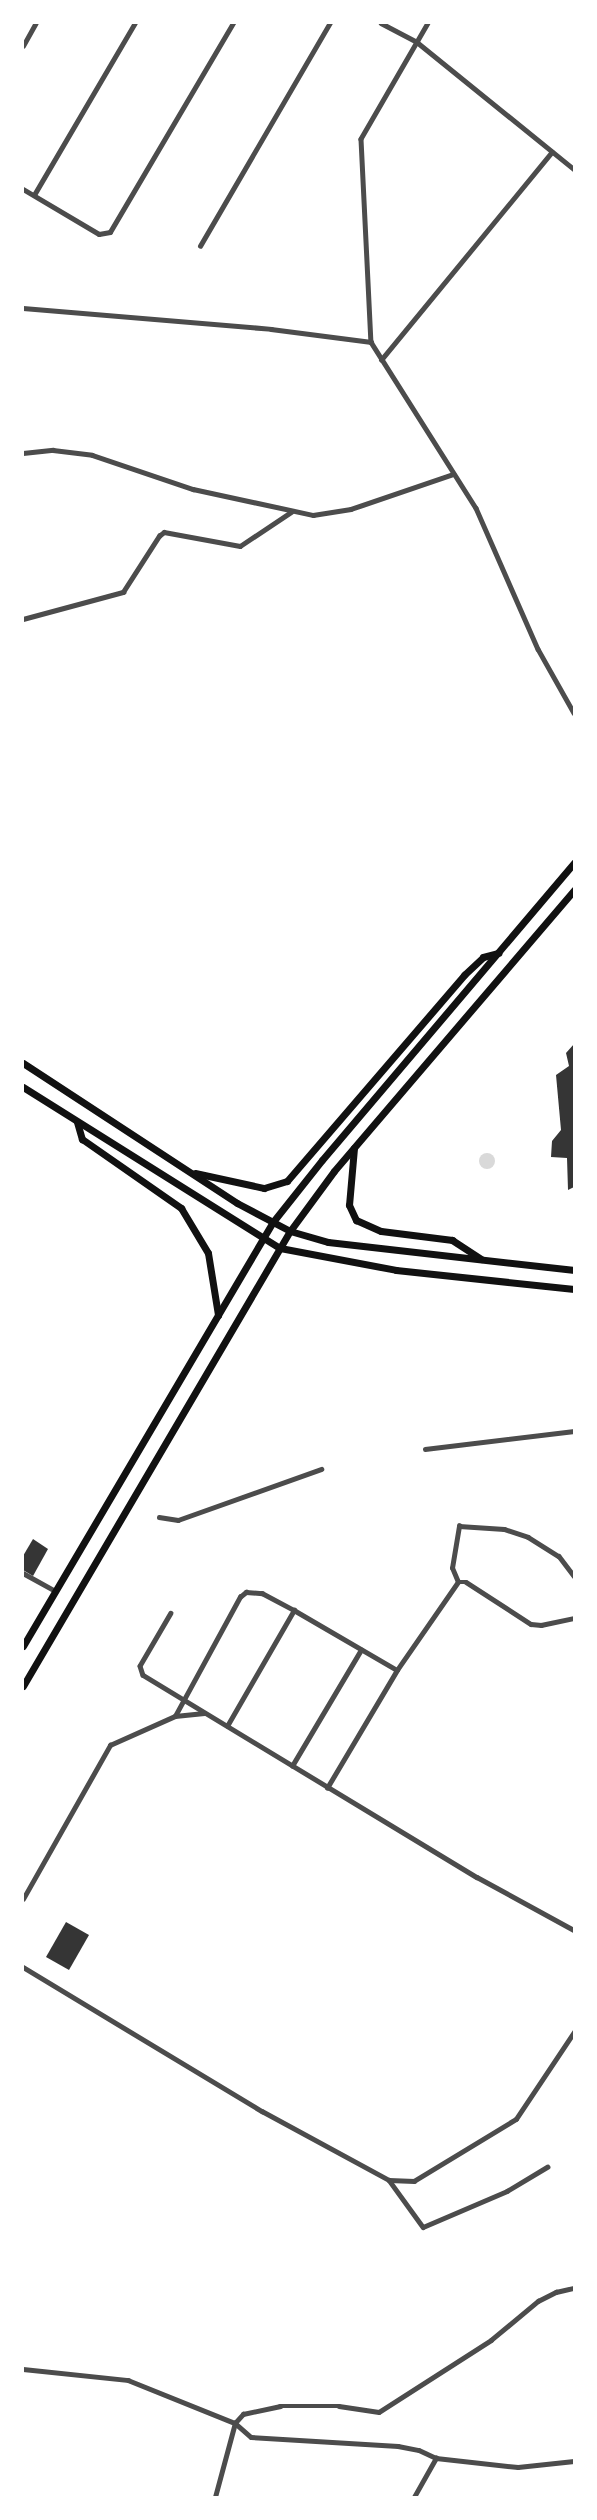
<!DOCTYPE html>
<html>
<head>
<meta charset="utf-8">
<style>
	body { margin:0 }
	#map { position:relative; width:597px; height:2520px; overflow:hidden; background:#fff; font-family:"Roboto Condensed",sans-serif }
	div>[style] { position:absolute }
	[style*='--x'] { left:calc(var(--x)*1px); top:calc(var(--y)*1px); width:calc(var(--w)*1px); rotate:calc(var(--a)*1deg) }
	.water>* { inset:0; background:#d9d9d9 }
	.round { border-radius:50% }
	.building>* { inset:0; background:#353535 }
	.minor>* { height:4.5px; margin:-2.25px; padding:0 2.25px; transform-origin:2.25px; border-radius:2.25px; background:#4c4c4c }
	.primary>* { height:7px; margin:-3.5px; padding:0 3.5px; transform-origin:3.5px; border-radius:3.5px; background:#111 }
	span { translate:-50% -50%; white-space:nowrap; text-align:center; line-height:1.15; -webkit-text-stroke:5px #fff; paint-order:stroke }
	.frame { position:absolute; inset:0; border:24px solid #fff; pointer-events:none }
</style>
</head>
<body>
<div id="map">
	<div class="water">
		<i class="round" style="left:479px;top:1153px;width:16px;height:16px"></i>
	</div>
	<div class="building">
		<i style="clip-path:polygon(574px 1044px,574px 1187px,568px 1190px,567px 1158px,551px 1157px,552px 1141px,561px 1130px,556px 1075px,569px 1066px,566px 1053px)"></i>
		<i style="clip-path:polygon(33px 1539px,48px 1549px,33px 1576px,23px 1570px,23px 1556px)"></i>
		<i style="clip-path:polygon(66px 1922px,89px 1935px,69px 1970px,46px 1957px)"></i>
	</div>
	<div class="minor">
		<i style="--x:381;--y:23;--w:41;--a:27.8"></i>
		<i style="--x:417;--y:42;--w:202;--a:39"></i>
		<i style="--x:428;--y:23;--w:134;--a:120"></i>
		<i style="--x:361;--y:139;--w:203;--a:87.2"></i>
		<i style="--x:371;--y:342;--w:196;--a:57.7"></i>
		<i style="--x:476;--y:508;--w:154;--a:66.3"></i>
		<i style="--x:538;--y:649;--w:73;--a:60.6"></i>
		<i style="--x:23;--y:46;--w:26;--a:-61"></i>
		<i style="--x:23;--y:189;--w:88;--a:30.6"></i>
		<i style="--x:99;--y:234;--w:11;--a:-10"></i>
		<i style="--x:110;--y:232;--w:243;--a:-59.5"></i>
		<i style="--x:34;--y:195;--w:199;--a:-59.6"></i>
		<i style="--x:200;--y:246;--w:258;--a:-59.8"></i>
		<i style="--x:23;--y:308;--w:249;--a:4.8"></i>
		<i style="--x:271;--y:329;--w:101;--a:7.4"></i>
		<i style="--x:381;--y:360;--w:269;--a:-50.6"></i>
		<i style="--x:23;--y:453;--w:30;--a:-6"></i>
		<i style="--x:53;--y:450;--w:39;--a:7"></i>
		<i style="--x:92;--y:455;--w:107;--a:18.6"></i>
		<i style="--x:193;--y:489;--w:123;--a:12.2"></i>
		<i style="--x:313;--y:515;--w:38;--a:-9"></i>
		<i style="--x:351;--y:509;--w:108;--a:-18.9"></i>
		<i style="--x:23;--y:619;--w:104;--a:-15.1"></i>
		<i style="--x:123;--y:592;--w:67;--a:-57.3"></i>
		<i style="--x:159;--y:536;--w:6;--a:-39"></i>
		<i style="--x:164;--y:532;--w:77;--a:10.4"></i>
		<i style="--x:240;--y:546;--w:61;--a:-33.7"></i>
		<i style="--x:425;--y:1449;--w:150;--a:-6.9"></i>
		<i style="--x:159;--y:1517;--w:19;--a:9"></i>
		<i style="--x:178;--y:1520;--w:152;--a:-19.6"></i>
		<i style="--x:23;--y:1573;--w:37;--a:29"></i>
		<i style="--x:458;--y:1582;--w:15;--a:-113"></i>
		<i style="--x:452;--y:1568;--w:43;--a:-80.5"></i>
		<i style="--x:459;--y:1526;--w:45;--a:3.8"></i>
		<i style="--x:504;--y:1529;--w:25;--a:18"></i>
		<i style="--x:528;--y:1537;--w:36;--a:32"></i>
		<i style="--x:559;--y:1556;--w:25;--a:53"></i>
		<i style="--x:171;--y:1613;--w:61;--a:120.3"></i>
		<i style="--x:140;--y:1666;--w:9;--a:72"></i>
		<i style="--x:143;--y:1675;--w:390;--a:31.2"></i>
		<i style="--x:477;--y:1877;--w:111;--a:28.7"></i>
		<i style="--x:175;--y:1716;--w:136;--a:-61.4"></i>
		<i style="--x:240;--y:1597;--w:8;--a:-40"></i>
		<i style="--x:246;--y:1592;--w:16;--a:4"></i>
		<i style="--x:262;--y:1593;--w:36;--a:28"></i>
		<i style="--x:294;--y:1610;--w:119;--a:30.2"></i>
		<i style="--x:227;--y:1726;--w:134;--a:-60"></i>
		<i style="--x:292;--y:1766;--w:135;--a:-59.3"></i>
		<i style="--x:327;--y:1788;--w:137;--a:-59.3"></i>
		<i style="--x:397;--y:1670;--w:107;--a:-55.3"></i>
		<i style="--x:458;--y:1582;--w:8;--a:0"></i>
		<i style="--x:466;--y:1582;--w:77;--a:32.9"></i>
		<i style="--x:531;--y:1624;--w:10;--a:6"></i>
		<i style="--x:541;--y:1625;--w:34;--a:-12"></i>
		<i style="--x:23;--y:1899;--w:177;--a:-60.5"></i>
		<i style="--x:110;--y:1745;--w:71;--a:-24"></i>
		<i style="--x:175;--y:1716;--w:29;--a:-6"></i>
		<i style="--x:23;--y:1967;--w:279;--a:31.1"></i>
		<i style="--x:262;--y:2111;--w:145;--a:28.5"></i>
		<i style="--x:389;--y:2180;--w:25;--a:2"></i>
		<i style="--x:414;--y:2181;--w:119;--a:-31.3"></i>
		<i style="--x:516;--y:2119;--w:105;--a:-56.3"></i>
		<i style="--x:389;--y:2180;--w:58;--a:54.1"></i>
		<i style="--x:423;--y:2227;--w:91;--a:-23.2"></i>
		<i style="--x:507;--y:2191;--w:47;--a:-31"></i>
		<i style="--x:23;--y:2369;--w:106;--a:6"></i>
		<i style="--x:128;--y:2380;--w:115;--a:21.9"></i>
		<i style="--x:235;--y:2423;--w:21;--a:41"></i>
		<i style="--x:251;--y:2437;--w:147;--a:3.5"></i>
		<i style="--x:398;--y:2446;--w:21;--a:11"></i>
		<i style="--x:419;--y:2450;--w:19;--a:25"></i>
		<i style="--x:436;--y:2458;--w:82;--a:6.3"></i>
		<i style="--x:518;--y:2467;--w:56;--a:-6.1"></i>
		<i style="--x:215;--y:2497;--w:77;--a:-74.9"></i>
		<i style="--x:235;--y:2423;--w:12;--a:-48"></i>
		<i style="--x:243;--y:2414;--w:38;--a:-12"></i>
		<i style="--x:280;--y:2406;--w:59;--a:0"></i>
		<i style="--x:339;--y:2406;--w:40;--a:8.5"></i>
		<i style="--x:379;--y:2412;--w:133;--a:-32.7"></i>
		<i style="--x:491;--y:2340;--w:61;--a:-39.7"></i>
		<i style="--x:538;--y:2301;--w:20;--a:-27"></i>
		<i style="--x:556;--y:2292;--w:18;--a:-13"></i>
		<i style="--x:414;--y:2497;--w:45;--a:-60.6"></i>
	</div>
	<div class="primary">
		<i style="--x:23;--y:1063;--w:256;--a:33.2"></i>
		<i style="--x:237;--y:1203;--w:60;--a:27.8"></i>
		<i style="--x:290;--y:1231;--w:40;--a:16"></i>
		<i style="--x:328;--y:1242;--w:248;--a:6.5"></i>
		<i style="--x:23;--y:1087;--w:303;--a:32.1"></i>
		<i style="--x:280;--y:1248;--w:118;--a:10.7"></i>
		<i style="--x:396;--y:1270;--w:179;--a:6.1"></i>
		<i style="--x:77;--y:1122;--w:18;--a:74"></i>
		<i style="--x:82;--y:1139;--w:121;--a:34.9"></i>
		<i style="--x:181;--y:1208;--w:52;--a:59"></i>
		<i style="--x:208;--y:1253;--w:63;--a:80.8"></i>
		<i style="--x:354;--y:1148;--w:57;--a:95"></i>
		<i style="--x:349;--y:1205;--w:17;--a:65"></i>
		<i style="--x:356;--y:1220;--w:27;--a:24"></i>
		<i style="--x:381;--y:1231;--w:72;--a:7.2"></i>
		<i style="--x:452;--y:1240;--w:35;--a:33"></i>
		<i style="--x:195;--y:1173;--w:71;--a:12.3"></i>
		<i style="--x:264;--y:1188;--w:24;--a:-17"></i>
		<i style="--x:287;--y:1181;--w:272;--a:-49.3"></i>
		<i style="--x:464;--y:975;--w:26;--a:-43"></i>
		<i style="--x:483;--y:957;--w:16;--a:-15"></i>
		<i style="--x:23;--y:1646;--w:491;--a:-59.5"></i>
		<i style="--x:272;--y:1223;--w:80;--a:-51.6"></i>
		<i style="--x:322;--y:1160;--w:390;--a:-49.7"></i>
		<i style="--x:23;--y:1686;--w:528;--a:-59.6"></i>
		<i style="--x:290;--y:1231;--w:74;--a:-53.7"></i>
		<i style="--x:334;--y:1171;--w:370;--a:-49.5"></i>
	</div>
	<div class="frame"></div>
</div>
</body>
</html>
